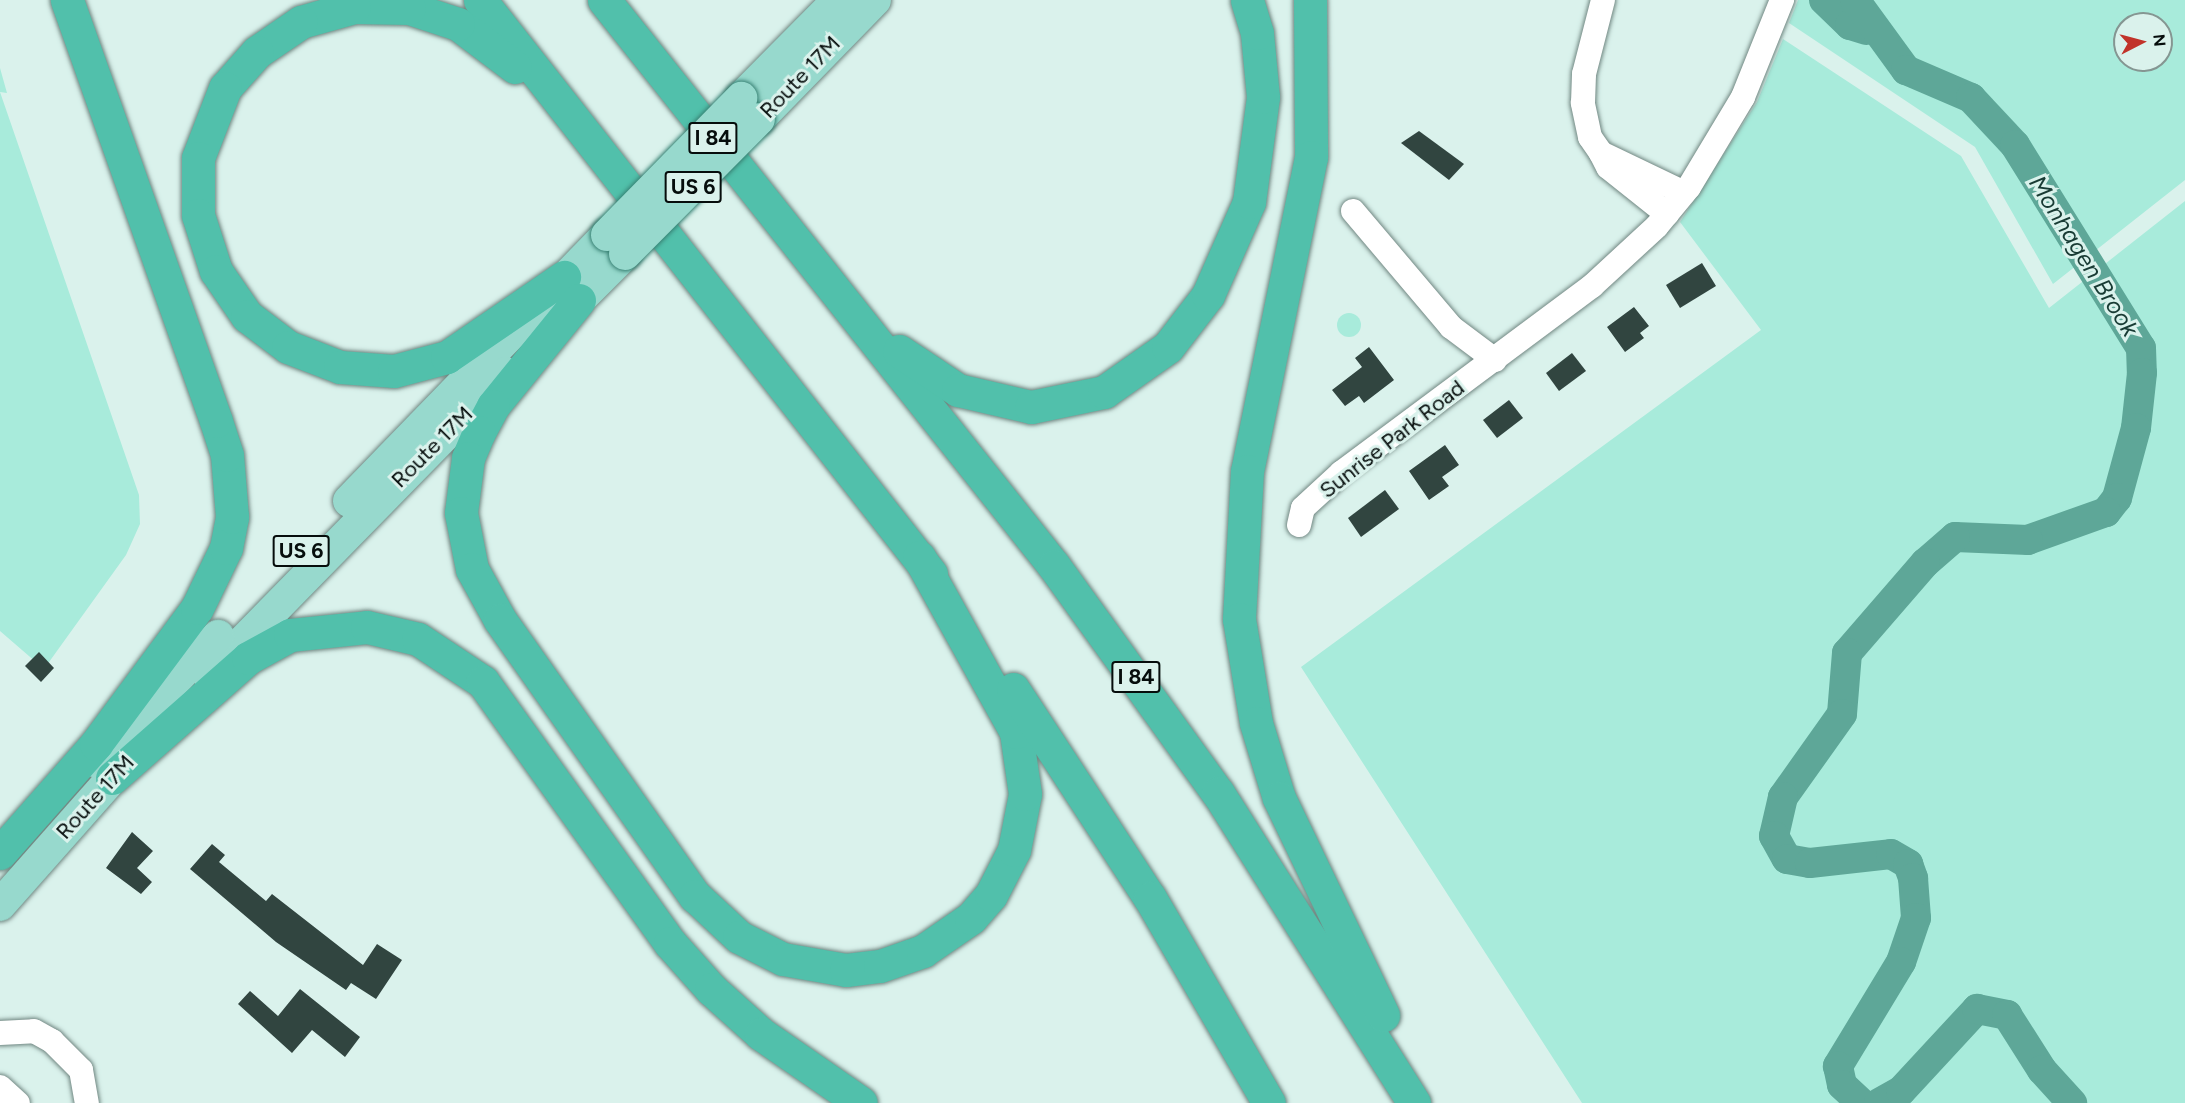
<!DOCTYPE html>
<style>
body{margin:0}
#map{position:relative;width:2185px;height:1103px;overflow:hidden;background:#daf2ec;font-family:Figtree,sans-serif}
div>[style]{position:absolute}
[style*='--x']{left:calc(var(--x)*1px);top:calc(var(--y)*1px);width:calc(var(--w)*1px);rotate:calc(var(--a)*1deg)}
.green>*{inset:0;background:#a8ebdb}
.round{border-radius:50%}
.river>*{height:30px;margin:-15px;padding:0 15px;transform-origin:15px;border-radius:15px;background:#5ea798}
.building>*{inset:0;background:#314540}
.roads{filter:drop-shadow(0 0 2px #718782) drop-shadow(0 0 2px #718782)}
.minor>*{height:24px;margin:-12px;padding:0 12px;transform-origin:12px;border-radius:12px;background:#fff}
.major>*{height:32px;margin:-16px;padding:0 16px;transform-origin:16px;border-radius:16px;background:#97d9cd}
.highway>*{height:33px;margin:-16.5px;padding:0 16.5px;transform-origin:16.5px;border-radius:16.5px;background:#51c0ab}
.bridges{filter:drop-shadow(0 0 2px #378173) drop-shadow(0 0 2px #378173)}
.major-bridge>*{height:32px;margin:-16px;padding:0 16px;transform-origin:16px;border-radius:16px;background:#97d9cd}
span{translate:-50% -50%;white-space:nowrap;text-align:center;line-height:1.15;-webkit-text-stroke:6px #daf2ec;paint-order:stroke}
.shield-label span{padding:2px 4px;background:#daf2ec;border:2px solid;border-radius:4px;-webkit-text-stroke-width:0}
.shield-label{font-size:21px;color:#060d0c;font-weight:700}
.street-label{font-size:22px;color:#060d0c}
.water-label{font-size:24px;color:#183b34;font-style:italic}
.north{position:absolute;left:2113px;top:12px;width:60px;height:60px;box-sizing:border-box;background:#daf2ec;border:2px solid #859692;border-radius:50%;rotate:84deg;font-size:16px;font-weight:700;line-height:24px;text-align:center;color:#060d0c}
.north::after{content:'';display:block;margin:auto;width:21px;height:27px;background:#c1332a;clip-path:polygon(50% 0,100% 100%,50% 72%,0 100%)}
</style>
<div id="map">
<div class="green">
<div style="clip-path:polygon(evenodd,1798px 0,2185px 0,2185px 180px,2053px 284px,1975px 147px,1789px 23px,1798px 0,2125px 24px,2161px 24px,2161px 60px,2125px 60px,2125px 24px)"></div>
<div style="clip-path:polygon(1783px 39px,1961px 156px,2049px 308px,2185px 201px,2185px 1103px,1582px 1103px,1301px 667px,1761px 330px,1680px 222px,1757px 102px)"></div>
<div style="clip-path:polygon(0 68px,7px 93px,0 92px,139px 495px,140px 524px,126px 555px,44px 669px,0 631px)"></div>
<div class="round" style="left:1337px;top:313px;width:24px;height:24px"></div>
</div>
<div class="river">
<div style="--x:1824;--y:0;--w:36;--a:44"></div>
<div style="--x:1850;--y:25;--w:17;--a:17"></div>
<div style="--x:1855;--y:0;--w:87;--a:53.9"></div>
<div style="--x:1906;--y:70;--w:71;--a:23.3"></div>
<div style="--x:1971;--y:98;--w:64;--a:46.9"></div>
<div style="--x:2015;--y:145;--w:239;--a:58.2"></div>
<div style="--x:2141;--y:348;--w:25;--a:88"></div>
<div style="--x:2142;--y:373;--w:55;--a:96.2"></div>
<div style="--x:2136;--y:428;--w:73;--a:105.2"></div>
<div style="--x:2117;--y:498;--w:18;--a:128"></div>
<div style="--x:2106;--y:512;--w:83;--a:160.3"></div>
<div style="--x:2028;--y:540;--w:73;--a:-177.6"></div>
<div style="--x:1955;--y:537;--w:40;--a:139"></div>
<div style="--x:1925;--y:563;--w:119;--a:130.9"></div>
<div style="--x:1847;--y:653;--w:61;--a:94.7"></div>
<div style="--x:1842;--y:714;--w:102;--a:125.4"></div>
<div style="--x:1783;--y:797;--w:40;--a:103"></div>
<div style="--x:1774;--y:836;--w:26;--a:61"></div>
<div style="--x:1787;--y:859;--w:23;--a:10"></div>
<div style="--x:1810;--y:863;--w:81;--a:-6.3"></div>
<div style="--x:1891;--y:854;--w:20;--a:30"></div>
<div style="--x:1908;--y:864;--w:15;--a:70"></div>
<div style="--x:1913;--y:878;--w:40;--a:85.7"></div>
<div style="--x:1916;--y:918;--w:46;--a:108.8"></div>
<div style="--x:1901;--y:962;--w:122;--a:121.2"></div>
<div style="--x:1838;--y:1066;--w:19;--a:78"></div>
<div style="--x:1842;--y:1085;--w:26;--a:43"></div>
<div style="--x:1879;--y:1103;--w:25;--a:-29"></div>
<div style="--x:1901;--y:1091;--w:112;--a:-47.2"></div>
<div style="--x:1977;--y:1009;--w:31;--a:11"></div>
<div style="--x:2007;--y:1015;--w:65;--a:57.5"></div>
<div style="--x:2042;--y:1070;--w:45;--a:47.7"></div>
</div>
<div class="building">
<div style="clip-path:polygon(1419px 131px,1464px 164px,1449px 180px,1401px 143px)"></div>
<div style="clip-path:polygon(1702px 263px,1716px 286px,1680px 308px,1666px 285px)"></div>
<div style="clip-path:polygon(1634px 307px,1649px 326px,1640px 333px,1644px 338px,1625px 352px,1607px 327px)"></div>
<div style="clip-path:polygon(1369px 347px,1394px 380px,1364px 403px,1359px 396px,1345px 406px,1332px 390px,1362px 367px,1355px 358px)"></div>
<div style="clip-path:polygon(1572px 353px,1586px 371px,1559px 391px,1546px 373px)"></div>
<div style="clip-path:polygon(1509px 400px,1523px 418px,1497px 438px,1483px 420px)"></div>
<div style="clip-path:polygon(1445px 445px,1459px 465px,1442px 477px,1449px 486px,1429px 500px,1409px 471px)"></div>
<div style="clip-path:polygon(1385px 490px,1399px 509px,1361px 537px,1348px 518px)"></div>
<div style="clip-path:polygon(39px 652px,54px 668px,41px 682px,25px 666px)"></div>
<div style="clip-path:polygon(132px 832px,153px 851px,137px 868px,152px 882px,141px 894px,106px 868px)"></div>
<div style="clip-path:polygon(212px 844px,225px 855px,219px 862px,266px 901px,272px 894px,363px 965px,377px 944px,402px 960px,376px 999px,351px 983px,346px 990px,276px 942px,190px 869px)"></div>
<div style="clip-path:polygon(300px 989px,360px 1037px,345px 1057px,312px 1030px,292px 1053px,238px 1004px,250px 991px,278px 1016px)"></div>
</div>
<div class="roads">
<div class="minor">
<div style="--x:1601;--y:153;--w:19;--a:-125"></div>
<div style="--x:1590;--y:137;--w:35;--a:-102"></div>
<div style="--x:1583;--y:103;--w:29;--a:-88"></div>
<div style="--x:1584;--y:74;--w:76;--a:-75.6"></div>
<div style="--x:1353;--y:211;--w:152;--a:49.8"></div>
<div style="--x:1451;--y:327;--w:55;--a:36.9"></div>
<div style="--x:1667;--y:214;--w:75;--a:-141.5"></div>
<div style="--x:1608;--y:167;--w:16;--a:-117"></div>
<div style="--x:1601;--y:153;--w:92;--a:25.7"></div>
<div style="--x:1299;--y:525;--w:17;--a:-77"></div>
<div style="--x:1303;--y:508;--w:52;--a:-42.6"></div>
<div style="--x:1341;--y:473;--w:313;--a:-36.7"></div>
<div style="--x:1592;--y:286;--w:88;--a:-42.7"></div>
<div style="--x:1657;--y:226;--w:50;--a:-50.6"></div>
<div style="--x:1689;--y:187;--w:105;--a:-59"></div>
<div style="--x:1743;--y:97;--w:105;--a:-68.1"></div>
<div style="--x:0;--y:1033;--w:34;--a:-3"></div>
<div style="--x:34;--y:1031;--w:21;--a:29"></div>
<div style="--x:52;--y:1041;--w:41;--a:45"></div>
<div style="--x:81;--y:1070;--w:34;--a:80"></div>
<div style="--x:0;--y:1087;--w:24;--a:42"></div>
</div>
<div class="major">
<div style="--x:741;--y:98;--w:138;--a:-45.3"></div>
<div style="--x:759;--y:119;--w:166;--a:-45.7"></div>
<div style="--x:560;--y:319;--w:92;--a:-45"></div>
<div style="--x:349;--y:501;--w:371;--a:-45.9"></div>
<div style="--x:209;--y:676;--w:424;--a:-45.6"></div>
<div style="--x:97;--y:762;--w:175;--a:-46.2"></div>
<div style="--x:0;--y:905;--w:198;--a:-48.5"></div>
</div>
<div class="highway">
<div style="--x:480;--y:0;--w:730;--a:51.84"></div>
<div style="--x:604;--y:0;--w:723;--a:51.51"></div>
<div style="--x:1054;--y:566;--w:280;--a:54.2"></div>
<div style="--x:1218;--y:793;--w:367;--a:57.7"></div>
<div style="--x:1310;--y:0;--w:157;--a:89.6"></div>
<div style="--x:1311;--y:157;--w:320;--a:101.5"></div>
<div style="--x:1247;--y:471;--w:148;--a:93.1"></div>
<div style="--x:1239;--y:619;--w:105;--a:80.7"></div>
<div style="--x:1256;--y:723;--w:78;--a:73"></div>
<div style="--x:1279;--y:798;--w:241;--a:64.4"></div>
<div style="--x:515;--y:67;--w:71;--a:-143"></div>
<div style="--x:458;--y:24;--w:52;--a:-161.9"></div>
<div style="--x:409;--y:8;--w:55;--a:-179"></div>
<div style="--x:354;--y:7;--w:55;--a:164.2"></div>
<div style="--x:301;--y:22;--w:53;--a:145.7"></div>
<div style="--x:257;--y:52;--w:48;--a:131.6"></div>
<div style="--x:225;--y:88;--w:75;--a:111.1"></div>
<div style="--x:198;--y:158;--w:57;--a:90"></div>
<div style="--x:198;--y:215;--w:59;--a:72.2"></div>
<div style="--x:216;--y:271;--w:55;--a:55.4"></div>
<div style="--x:247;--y:316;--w:51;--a:37.1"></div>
<div style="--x:288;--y:347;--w:56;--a:21"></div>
<div style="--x:340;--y:367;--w:54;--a:4.2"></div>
<div style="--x:394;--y:371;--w:55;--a:-14.8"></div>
<div style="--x:447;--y:357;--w:142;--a:-34.4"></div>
<div style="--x:579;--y:300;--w:136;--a:129.1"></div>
<div style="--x:493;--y:406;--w:30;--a:118"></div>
<div style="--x:479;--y:432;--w:28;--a:113"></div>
<div style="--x:468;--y:458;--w:55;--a:97.3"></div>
<div style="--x:461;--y:513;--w:57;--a:78.9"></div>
<div style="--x:472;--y:569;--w:58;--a:61.2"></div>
<div style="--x:500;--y:620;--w:338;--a:54.8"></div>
<div style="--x:695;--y:896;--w:60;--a:43"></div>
<div style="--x:739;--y:937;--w:49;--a:26.6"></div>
<div style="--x:783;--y:959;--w:64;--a:9.9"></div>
<div style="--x:846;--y:970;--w:34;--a:-7"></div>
<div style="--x:880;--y:966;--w:46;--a:-19.2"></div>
<div style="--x:923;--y:951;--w:58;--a:-34.5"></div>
<div style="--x:971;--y:918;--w:30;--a:-49"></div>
<div style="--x:991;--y:895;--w:51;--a:-62.9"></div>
<div style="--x:1014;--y:850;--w:57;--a:-78.9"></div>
<div style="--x:1025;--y:794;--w:63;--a:-98.3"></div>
<div style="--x:1016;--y:732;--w:200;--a:-119"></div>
<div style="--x:899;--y:351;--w:71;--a:33.5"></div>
<div style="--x:958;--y:390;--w:75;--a:13.1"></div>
<div style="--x:1031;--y:407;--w:75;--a:-11.6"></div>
<div style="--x:1104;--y:392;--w:78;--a:-35.1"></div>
<div style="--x:1168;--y:347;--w:66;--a:-52.4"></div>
<div style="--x:1208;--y:295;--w:102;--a:-66.2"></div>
<div style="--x:1249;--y:202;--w:106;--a:-82.4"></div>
<div style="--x:1263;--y:97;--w:64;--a:-95.4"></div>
<div style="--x:1257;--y:33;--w:34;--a:-107"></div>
<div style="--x:1013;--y:689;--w:250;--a:56.8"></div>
<div style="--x:1150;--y:898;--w:237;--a:59.9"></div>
<div style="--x:112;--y:778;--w:181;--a:-41.4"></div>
<div style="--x:248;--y:658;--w:48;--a:-28.7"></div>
<div style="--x:290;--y:635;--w:77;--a:-5.9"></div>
<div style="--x:367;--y:627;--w:52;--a:13.2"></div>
<div style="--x:418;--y:639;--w:78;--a:33.5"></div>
<div style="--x:483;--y:682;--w:321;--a:54.4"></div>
<div style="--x:670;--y:943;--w:62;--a:48.3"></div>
<div style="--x:711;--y:989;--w:67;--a:42"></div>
<div style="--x:761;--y:1034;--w:121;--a:34.6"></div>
<div style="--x:0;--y:853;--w:145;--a:-48.6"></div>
<div style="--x:96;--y:744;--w:169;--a:-53.4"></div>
<div style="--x:197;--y:608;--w:67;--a:-64.2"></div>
<div style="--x:226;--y:548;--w:32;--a:-79"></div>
<div style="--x:232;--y:517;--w:62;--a:-94.6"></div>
<div style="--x:227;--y:455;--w:36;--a:-108"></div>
<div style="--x:216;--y:421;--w:447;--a:-109.5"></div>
</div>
</div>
<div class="bridges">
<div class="major-bridge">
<div style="--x:607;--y:235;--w:192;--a:-45.6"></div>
<div style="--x:625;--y:254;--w:190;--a:-45.2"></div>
</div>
</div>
<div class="shield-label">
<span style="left:713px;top:138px">I 84</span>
<span style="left:693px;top:187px">US 6</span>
<span style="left:301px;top:551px">US 6</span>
<span style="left:1136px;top:677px">I 84</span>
</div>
<div class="street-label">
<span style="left:800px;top:77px;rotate:-46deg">Route 17M</span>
<span style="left:1392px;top:439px;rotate:-38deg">Sunrise Park Road</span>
<span style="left:432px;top:447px;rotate:-45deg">Route 17M</span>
<span style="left:95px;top:797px;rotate:-48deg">Route 17M</span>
</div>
<div class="water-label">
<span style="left:2084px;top:256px;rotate:58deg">Monhagen Brook</span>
</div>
<div class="north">N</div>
</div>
